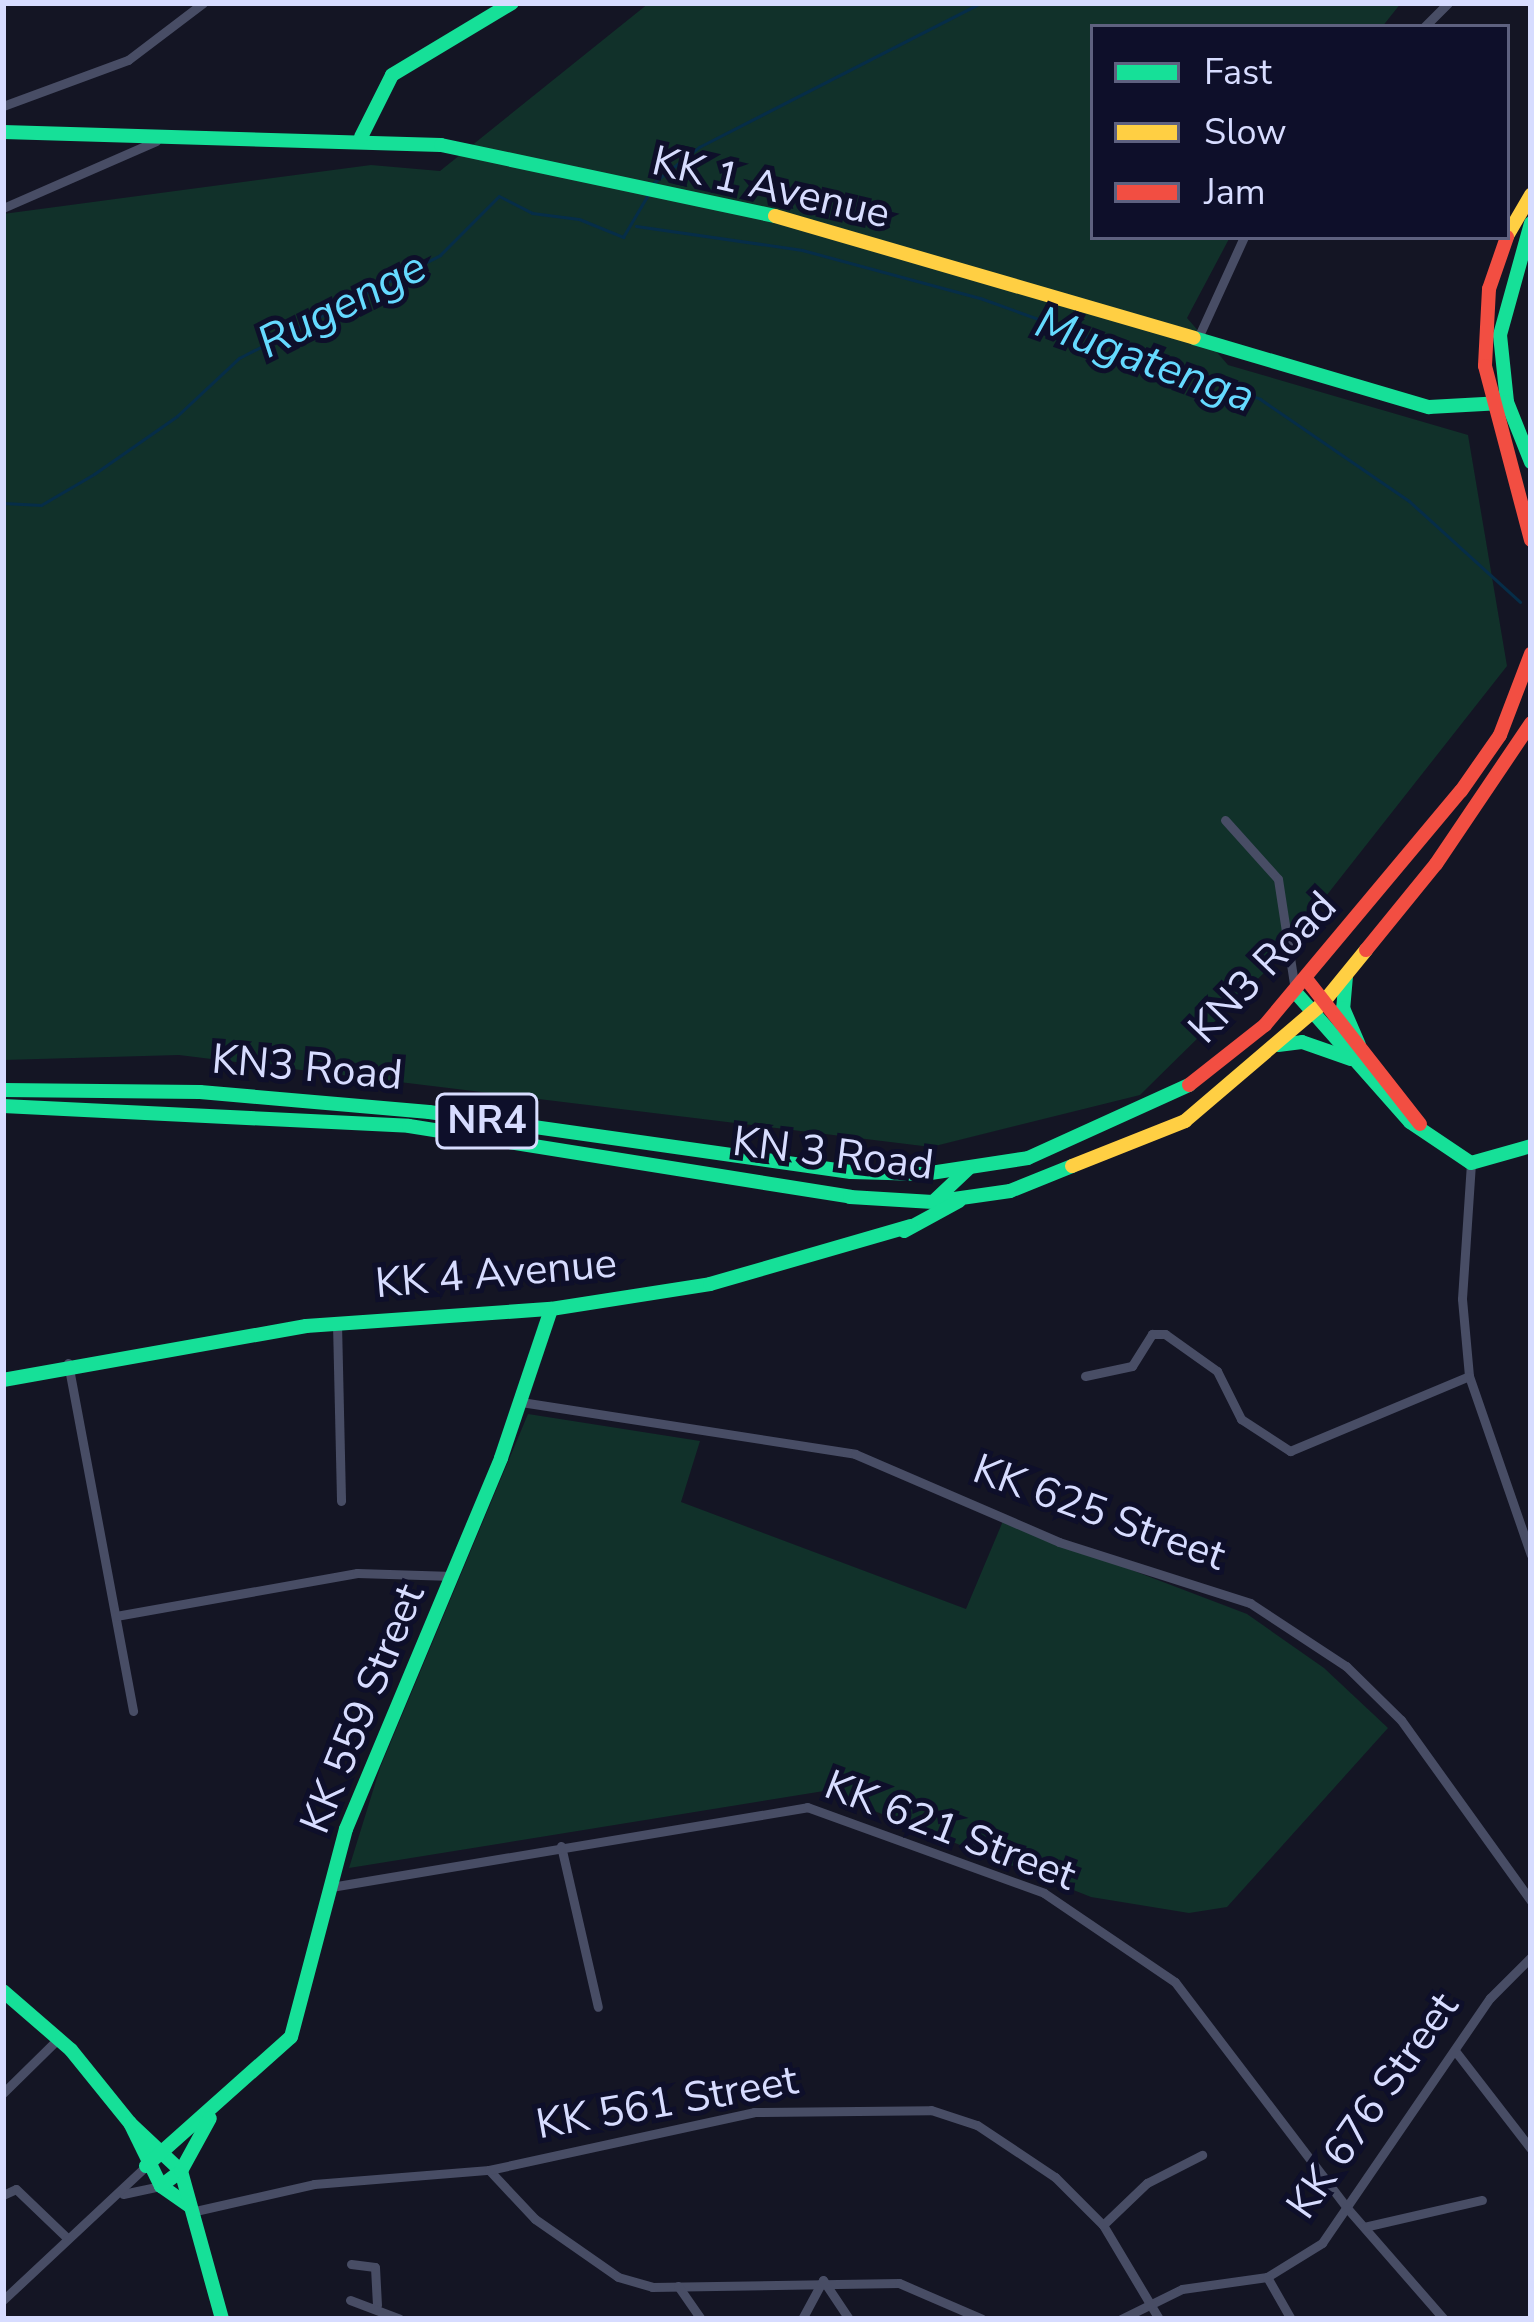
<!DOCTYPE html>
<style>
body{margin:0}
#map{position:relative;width:1534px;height:2322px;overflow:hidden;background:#141524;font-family:"Nunito Sans",sans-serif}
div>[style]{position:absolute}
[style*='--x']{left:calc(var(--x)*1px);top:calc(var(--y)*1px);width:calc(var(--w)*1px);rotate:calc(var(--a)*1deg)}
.green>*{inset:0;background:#11312a}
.stream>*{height:3px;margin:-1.5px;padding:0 1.5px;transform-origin:1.5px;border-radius:1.5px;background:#062d48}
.street>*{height:9px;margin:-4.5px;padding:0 4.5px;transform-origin:4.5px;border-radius:4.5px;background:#484d65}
.fast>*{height:14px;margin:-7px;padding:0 7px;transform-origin:7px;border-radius:7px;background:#16e098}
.slow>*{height:14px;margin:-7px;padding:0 7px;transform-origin:7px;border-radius:7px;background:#ffcf43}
.jam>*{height:14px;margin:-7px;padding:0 7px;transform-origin:7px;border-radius:7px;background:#f24e42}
span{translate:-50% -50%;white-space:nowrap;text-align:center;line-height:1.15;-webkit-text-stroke:10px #0e0f2a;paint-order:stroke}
.shield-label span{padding:3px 9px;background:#0e0f2a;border:3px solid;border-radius:9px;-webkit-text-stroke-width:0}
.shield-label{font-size:39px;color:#d7dcff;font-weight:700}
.street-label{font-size:42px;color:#d7dcff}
.water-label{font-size:45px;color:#65daff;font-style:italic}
.frame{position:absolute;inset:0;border:6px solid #d7dcff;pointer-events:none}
.legend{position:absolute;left:1090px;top:24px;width:420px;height:216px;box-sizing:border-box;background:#0e0f2a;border:3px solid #5e617f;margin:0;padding:15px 21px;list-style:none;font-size:36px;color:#d7dcff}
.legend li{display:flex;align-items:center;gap:24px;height:60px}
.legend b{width:60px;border:3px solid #5e617f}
</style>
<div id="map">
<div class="green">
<div style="clip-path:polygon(649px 3px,1401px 3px,1382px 27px,1093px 27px,1093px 237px,1230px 237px,1187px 318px,1228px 365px,1468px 435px,1507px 666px,1271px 966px,1140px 1095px,931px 1147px,179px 1055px,3px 1060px,3px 214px,371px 165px,440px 171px)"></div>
<div style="clip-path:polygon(528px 1414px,700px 1441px,681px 1502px,966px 1609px,1003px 1521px,1247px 1614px,1324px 1668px,1388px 1728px,1227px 1907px,1189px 1913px,1091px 1897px,824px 1791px,349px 1868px,380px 1768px)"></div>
</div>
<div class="stream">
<div style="--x:652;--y:184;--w:60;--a:-38.2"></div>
<div style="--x:699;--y:147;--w:316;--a:-27.1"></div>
<div style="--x:636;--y:226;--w:168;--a:8.2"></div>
<div style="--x:802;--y:250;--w:184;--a:15.1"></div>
<div style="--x:980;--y:298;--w:298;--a:19.8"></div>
<div style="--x:1260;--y:399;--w:181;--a:34.4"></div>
<div style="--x:1409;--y:501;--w:150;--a:42.3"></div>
<div style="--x:3;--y:503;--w:38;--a:3"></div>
<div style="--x:41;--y:505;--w:61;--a:-30.3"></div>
<div style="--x:94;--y:474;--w:101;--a:-34.9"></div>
<div style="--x:177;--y:416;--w:85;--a:-43.1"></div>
<div style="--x:239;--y:358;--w:226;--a:-27.1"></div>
<div style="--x:440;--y:255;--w:83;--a:-45"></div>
<div style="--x:499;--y:196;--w:37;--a:27"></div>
<div style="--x:532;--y:213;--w:47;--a:7.3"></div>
<div style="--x:579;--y:219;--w:48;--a:22.2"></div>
<div style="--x:623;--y:237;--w:51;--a:-59.4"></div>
</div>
<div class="street">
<div style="--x:1424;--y:27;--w:34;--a:-45"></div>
<div style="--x:3;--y:106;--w:133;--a:-20.2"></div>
<div style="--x:128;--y:60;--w:94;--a:-37.2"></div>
<div style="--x:3;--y:208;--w:167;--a:-23.6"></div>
<div style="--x:1197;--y:340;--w:113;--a:-65.5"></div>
<div style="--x:1225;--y:820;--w:79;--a:48.1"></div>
<div style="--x:1278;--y:879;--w:112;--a:81.3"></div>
<div style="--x:1471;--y:1163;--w:136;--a:93.8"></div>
<div style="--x:1462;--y:1299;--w:77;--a:84.8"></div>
<div style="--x:1469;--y:1376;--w:189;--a:70.9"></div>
<div style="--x:337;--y:1323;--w:178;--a:88.7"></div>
<div style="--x:68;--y:1363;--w:354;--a:79.4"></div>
<div style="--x:1085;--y:1376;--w:48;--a:-12"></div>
<div style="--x:1132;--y:1366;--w:38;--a:-58"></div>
<div style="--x:1152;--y:1334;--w:13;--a:0"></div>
<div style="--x:1165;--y:1334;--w:64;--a:35.4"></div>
<div style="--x:1217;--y:1371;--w:54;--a:63.4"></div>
<div style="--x:1241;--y:1419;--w:59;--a:33.1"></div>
<div style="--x:1290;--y:1451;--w:194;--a:-22.7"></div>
<div style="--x:521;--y:1402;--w:338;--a:8.8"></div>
<div style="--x:855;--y:1454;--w:222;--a:23.3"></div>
<div style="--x:1059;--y:1542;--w:201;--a:17.7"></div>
<div style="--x:1250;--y:1603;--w:115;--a:33.3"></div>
<div style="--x:1346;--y:1666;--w:77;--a:44.5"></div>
<div style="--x:1401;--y:1720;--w:223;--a:54.3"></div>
<div style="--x:116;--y:1616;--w:245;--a:-10.1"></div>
<div style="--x:357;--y:1573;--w:96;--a:1.8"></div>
<div style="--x:561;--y:1846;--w:165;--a:77.1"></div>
<div style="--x:331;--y:1887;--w:483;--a:-9.5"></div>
<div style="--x:807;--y:1807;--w:252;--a:19.9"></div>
<div style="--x:1044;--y:1893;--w:158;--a:34.2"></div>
<div style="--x:1175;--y:1982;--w:284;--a:52.7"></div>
<div style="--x:1347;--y:2208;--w:147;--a:48.9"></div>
<div style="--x:1456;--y:2052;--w:123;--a:52.3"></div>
<div style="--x:3;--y:2093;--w:78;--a:-44.5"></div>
<div style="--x:489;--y:2170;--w:67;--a:46.8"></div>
<div style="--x:535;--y:2219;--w:101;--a:34.9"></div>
<div style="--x:618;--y:2277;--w:35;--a:16"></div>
<div style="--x:652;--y:2287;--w:247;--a:-0.9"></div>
<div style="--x:899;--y:2283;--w:90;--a:23.4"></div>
<div style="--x:123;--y:2194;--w:39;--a:-12"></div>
<div style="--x:3;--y:2195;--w:14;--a:-25"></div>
<div style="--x:16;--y:2189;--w:69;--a:43.8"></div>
<div style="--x:191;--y:2212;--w:126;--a:-12.8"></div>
<div style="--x:314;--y:2184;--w:176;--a:-4.6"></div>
<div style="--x:489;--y:2170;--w:271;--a:-12.3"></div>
<div style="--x:754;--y:2112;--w:177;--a:-0.6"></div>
<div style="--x:931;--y:2110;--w:48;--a:18.1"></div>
<div style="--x:977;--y:2125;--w:94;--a:33.7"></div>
<div style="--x:1055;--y:2177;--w:68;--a:45"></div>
<div style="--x:1103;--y:2225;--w:109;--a:59.2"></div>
<div style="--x:1103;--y:2225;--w:61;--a:-43.7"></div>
<div style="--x:1147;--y:2183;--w:62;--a:-27"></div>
<div style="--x:1364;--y:2227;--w:121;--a:-12.9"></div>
<div style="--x:351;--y:2264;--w:24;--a:7"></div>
<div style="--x:375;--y:2267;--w:38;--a:87"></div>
<div style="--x:1267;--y:2277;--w:48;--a:60.3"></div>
<div style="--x:678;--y:2286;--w:40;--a:55.1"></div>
<div style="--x:3;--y:2300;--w:196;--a:-43.1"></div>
<div style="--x:350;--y:2300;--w:53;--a:20.8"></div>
<div style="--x:802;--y:2319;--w:44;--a:-61.7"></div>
<div style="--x:823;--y:2280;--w:47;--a:56.3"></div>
<div style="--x:1121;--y:2319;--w:68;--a:-26.2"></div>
<div style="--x:1182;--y:2289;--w:86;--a:-8"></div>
<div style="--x:1267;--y:2277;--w:65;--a:-31.7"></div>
<div style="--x:1322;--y:2243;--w:297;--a:-55.6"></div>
<div style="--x:1490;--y:1998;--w:58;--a:-45"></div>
</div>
<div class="fast">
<div style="--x:3;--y:132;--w:438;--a:1.7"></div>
<div style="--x:441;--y:145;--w:341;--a:12"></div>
<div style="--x:361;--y:137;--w:69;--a:-63.4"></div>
<div style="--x:392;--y:75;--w:140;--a:-31"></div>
<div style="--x:1531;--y:223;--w:116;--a:105.5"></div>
<div style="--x:1500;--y:335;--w:67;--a:84"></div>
<div style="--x:1507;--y:402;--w:65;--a:68.2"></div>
<div style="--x:1194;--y:338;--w:245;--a:16.4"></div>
<div style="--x:1429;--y:407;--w:73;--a:-3.1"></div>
<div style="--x:1346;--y:976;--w:32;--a:95"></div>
<div style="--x:1343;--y:1008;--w:40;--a:66.6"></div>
<div style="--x:1296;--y:993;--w:172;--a:48.5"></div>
<div style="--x:1410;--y:1122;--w:73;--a:33.9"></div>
<div style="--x:1471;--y:1163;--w:62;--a:-15.8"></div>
<div style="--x:1278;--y:1045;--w:24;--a:-7"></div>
<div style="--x:1302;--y:1042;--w:52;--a:19.1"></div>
<div style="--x:3;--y:1090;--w:197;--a:0.6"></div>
<div style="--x:200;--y:1092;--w:230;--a:5"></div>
<div style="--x:429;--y:1112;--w:426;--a:8.1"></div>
<div style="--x:851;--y:1172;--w:73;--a:1.6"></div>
<div style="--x:924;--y:1174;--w:105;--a:-8.7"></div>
<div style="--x:1028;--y:1158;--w:177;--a:-24.4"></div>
<div style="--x:3;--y:1106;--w:406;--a:2.8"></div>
<div style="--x:409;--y:1126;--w:447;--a:9.1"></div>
<div style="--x:850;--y:1197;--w:83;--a:3.4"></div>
<div style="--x:933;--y:1202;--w:78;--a:-8.1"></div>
<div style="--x:1010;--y:1191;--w:67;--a:-22"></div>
<div style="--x:934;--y:1201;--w:47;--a:-43.3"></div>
<div style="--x:904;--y:1231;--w:63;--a:-28.6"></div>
<div style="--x:3;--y:1380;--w:308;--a:-10.1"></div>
<div style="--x:306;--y:1326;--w:246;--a:-4"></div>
<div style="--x:551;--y:1309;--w:161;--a:-8.9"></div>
<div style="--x:710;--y:1284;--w:209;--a:-16.1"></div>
<div style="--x:3;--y:1991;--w:90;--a:40.9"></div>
<div style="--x:71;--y:2050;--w:94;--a:51.1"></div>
<div style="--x:130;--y:2123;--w:70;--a:63.8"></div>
<div style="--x:161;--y:2186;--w:35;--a:35"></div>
<div style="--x:131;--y:2124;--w:69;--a:43.2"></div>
<div style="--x:181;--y:2171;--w:154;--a:74.5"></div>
<div style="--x:146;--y:2166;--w:194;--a:-41.7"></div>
<div style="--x:291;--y:2037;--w:215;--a:-75.2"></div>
<div style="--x:346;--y:1829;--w:402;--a:-67.3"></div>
<div style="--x:501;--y:1458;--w:157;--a:-71.4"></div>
<div style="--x:161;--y:2186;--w:25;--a:-37"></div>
<div style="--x:181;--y:2171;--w:60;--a:-61.3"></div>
</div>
<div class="slow">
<div style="--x:775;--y:216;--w:436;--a:16.2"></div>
<div style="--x:1507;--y:236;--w:48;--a:-59.7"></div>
<div style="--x:1072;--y:1166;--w:122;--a:-21.7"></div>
<div style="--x:1185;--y:1121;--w:180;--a:-40.5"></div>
<div style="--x:1322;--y:1004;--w:70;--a:-50.8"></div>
</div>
<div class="jam">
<div style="--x:1507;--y:237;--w:55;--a:109.1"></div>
<div style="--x:1489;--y:289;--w:77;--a:93"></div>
<div style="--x:1485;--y:366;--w:180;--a:75.2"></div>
<div style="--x:1366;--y:950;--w:111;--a:-50.9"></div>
<div style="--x:1436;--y:864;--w:170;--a:-56"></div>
<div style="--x:1307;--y:980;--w:183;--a:51.9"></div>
<div style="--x:1189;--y:1085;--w:97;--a:-38.3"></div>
<div style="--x:1265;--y:1025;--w:305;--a:-50.1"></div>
<div style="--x:1461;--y:791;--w:68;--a:-55.1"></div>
<div style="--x:1500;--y:735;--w:87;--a:-69.1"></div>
</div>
<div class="shield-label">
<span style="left:487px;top:1121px">NR4</span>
</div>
<div class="street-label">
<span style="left:771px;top:188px;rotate:13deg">KK 1 Avenue</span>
<span style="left:1263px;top:968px;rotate:-46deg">KN3 Road</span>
<span style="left:307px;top:1068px;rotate:5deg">KN3 Road</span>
<span style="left:833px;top:1154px;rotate:7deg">KN 3 Road</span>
<span style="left:496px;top:1274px;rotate:-5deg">KK 4 Avenue</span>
<span style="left:1099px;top:1513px;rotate:20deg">KK 625 Street</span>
<span style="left:363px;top:1709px;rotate:-68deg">KK 559 Street</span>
<span style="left:950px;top:1831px;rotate:21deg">KK 621 Street</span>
<span style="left:667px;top:2103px;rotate:-10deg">KK 561 Street</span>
<span style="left:1373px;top:2106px;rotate:-55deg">KK 676 Street</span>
</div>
<div class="water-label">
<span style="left:342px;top:305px;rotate:-27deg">Rugenge</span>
<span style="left:1145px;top:360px;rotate:20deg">Mugatenga</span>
</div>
<div class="frame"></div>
<ul class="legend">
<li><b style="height:15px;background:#16e098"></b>Fast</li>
<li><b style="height:15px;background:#ffcf43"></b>Slow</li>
<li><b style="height:15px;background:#f24e42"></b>Jam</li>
</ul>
</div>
